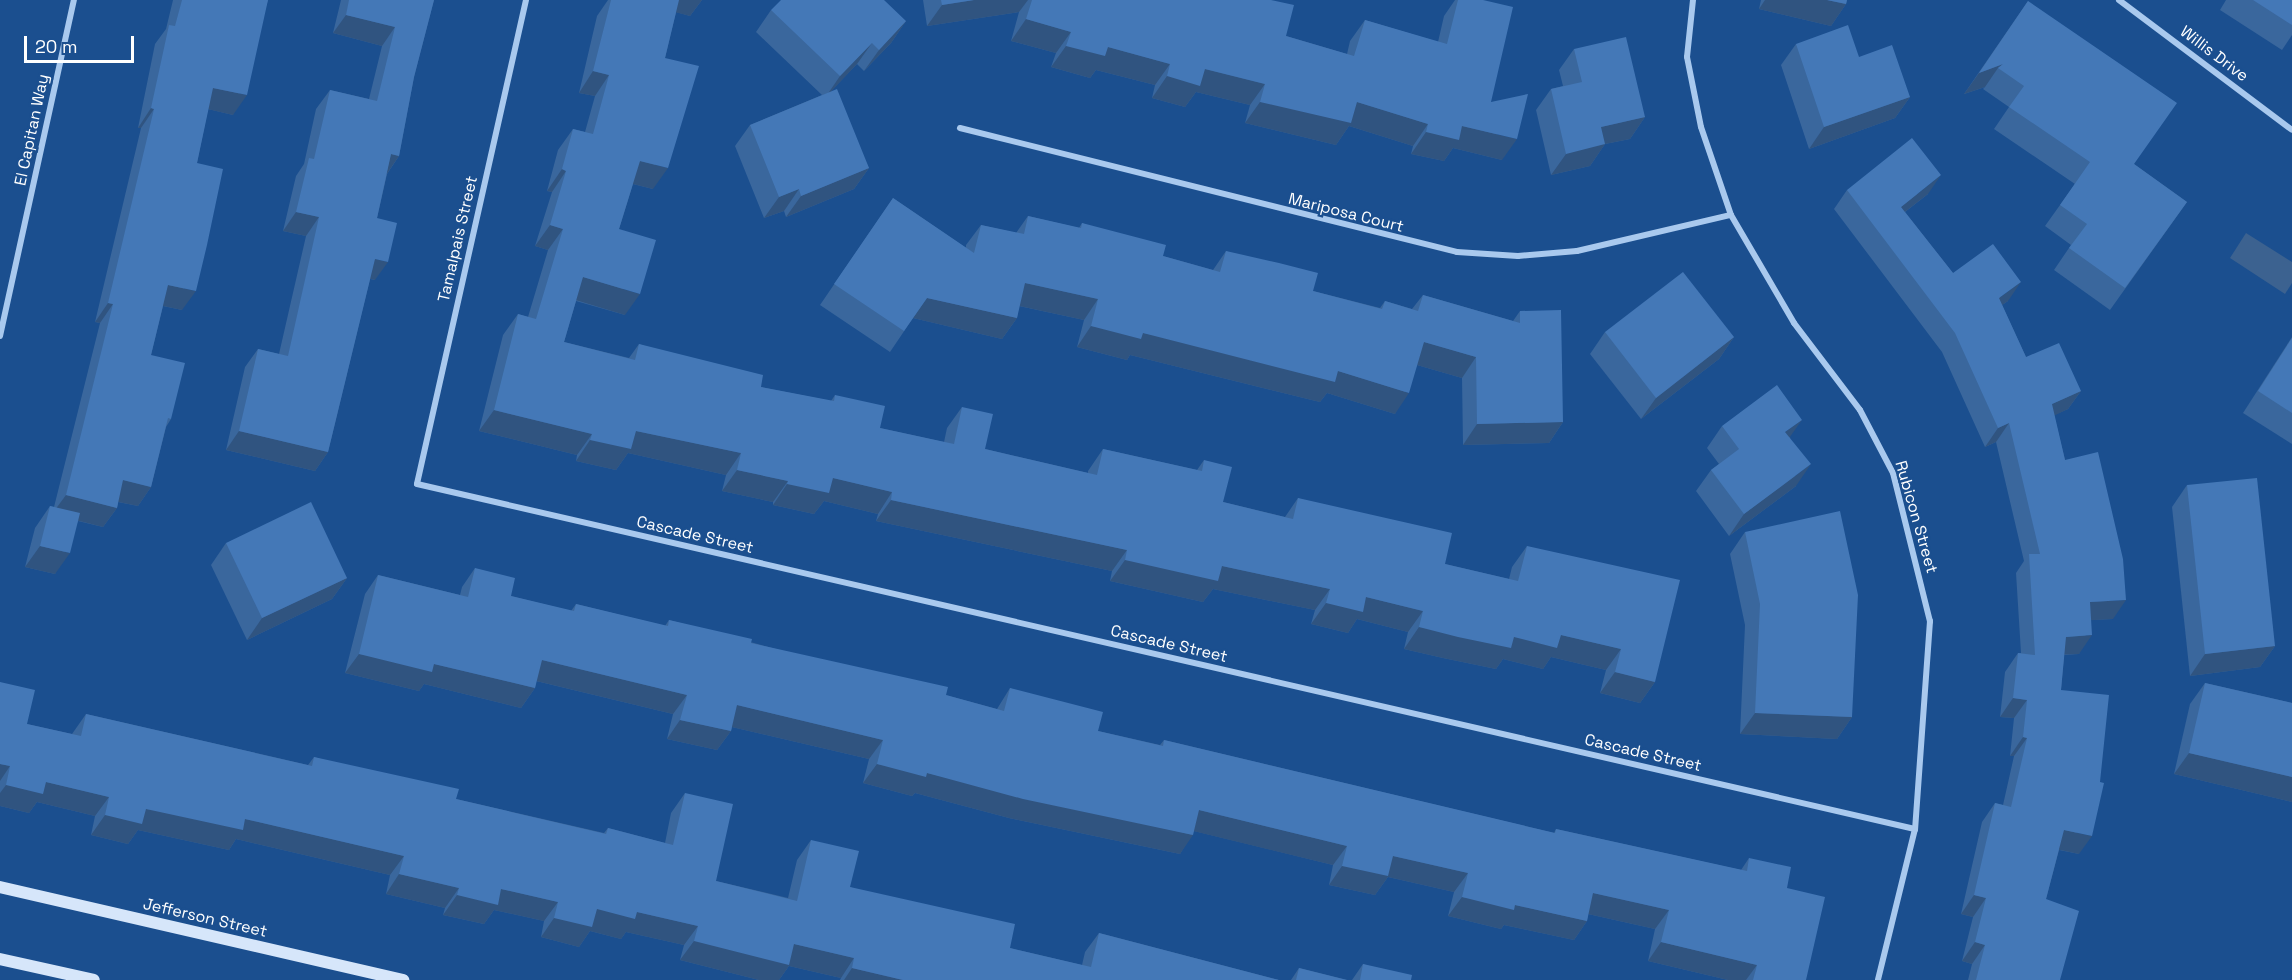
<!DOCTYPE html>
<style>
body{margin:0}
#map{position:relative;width:2292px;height:980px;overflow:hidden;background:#1b4f8f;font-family:"Space Grotesk",sans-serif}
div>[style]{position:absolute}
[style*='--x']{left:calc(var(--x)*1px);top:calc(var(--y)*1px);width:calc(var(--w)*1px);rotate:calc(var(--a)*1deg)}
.water>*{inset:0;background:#3c6290}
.minor>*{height:6px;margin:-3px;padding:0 3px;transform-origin:3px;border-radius:3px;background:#a9c9ee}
.secondary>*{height:12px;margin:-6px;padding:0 6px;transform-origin:6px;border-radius:6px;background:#d6e6fa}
.wall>*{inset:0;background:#3a679d}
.shaded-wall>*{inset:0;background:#305480}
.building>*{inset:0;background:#4478b7}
span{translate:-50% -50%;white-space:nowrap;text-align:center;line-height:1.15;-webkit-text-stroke:4.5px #1b4f8f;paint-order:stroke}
.street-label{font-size:16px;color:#fff}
.scale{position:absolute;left:24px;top:36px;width:110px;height:27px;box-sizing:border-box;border:3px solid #fff;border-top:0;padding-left:8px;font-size:18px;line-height:21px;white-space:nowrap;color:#fff;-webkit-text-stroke:4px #1b4f8f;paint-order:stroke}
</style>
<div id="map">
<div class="water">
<div style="clip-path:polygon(2246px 233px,2292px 262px,2292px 283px,2285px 294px,2230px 258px)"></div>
</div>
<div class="minor">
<div style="--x:526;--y:0;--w:496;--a:102.7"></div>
<div style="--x:417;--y:484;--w:1537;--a:12.97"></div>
<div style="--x:1693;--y:0;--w:57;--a:96"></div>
<div style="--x:1687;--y:57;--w:71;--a:78.7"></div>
<div style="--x:1701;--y:127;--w:93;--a:71.2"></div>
<div style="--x:1731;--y:215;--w:125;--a:59.7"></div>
<div style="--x:1794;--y:323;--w:109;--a:52.8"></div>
<div style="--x:1860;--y:410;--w:71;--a:62.4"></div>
<div style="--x:1893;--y:473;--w:153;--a:76"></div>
<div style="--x:1930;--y:621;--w:209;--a:94.1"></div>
<div style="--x:1915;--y:829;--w:155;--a:103.8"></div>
<div style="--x:2119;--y:0;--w:216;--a:36.9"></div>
<div style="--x:960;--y:128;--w:512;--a:14.01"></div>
<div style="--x:1457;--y:252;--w:61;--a:3.8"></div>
<div style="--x:1518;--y:256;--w:59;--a:-4.8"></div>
<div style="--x:1577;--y:251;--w:158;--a:-13.2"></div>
<div style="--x:0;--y:336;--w:344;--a:-77.6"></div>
</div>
<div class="secondary">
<div style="--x:0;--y:887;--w:414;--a:13"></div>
<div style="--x:0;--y:959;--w:96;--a:12.6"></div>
</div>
<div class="wall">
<div style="clip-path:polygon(173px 0,268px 0,233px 115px,208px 109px,197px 163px,182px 310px,163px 306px,151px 355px,171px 419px,166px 427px,151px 487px,138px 506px,118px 502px,117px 508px,103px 527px,78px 521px,55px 574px,25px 567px,35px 528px,50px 506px,54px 507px,100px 323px,95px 322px,141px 128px,138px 128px,155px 44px,166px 29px)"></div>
<div style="clip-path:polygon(341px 0,434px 0,414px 77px,399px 156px,387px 174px,377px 218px,375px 280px,370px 279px,328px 452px,315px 471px,226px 450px,245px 367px,258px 349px,279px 354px,306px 236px,283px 231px,296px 176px,304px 164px,316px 109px,330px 90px,369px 99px,382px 46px,333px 33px)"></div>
<div style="clip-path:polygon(608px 0,702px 0,690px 16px,676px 12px,665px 58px,653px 189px,633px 184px,619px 229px,625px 315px,576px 301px,564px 342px,629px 358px,639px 344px,761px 387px,831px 401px,835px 395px,880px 428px,944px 442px,947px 428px,962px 407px,985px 449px,1088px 473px,1088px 471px,1103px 449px,1197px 470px,1204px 460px,1223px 502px,1285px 517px,1298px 498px,1445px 564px,1509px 579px,1512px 567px,1527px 546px,1655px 682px,1640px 703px,1600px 693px,1606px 670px,1551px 657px,1543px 669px,1503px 659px,1496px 669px,1443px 658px,1404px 649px,1408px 632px,1357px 619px,1348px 633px,1311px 624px,1315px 610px,1213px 589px,1203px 602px,1110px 581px,1112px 571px,876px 521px,878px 514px,824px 501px,814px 514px,773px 505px,773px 502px,722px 491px,726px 475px,628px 453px,616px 470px,576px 461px,577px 455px,479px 431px,503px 335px,518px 314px,528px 317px,548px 250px,535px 246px,552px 192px,547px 191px,558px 150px,573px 129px,585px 132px,595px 96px,579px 93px,597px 16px)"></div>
<div style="clip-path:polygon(923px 0,1271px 0,1286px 36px,1347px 54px,1350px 41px,1365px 20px,1438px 42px,1444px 16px,1455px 0,1483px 0,1491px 102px,1502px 160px,1453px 148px,1444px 161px,1411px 154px,1413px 146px,1349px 126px,1336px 145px,1245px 123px,1250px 105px,1196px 92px,1185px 107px,1152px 98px,1155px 85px,1096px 70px,1090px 78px,1051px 67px,1056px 53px,1011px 41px,1019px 12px,927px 26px)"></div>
<div style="clip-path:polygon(1761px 0,1847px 0,1846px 4px,1831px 26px,1759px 9px)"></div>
<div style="clip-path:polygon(2226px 0,2292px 0,2292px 35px,2282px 50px,2220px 10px)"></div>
<div style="clip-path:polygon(2028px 1px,2134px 164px,2187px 202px,2110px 310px,2054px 270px,2071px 245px,2045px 226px,2075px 184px,1994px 129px,2009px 107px,1983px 89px,1985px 87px,1964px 94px)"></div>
<div style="clip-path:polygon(771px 10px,906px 21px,891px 43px,864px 71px,857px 64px,830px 92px,869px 168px,854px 189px,786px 217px,784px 211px,764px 218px,735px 146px,750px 125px,822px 95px,756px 32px)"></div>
<div style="clip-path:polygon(1796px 44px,1859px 57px,1910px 97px,1895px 118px,1809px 149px,1781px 65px)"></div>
<div style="clip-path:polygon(1574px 49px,1645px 117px,1630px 139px,1605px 144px,1590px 166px,1551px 175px,1536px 110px,1551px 89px,1563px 86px,1559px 70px)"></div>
<div style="clip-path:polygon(1847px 190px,1928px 194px,1905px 212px,1953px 273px,2008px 301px,2002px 305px,2026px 357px,2081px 391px,2068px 409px,2054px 415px,2065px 460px,2113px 619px,2091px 620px,2079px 654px,2064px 655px,2061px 690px,2079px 854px,2059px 850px,2046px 899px,2060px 980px,1968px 980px,1972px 964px,1962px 961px,1973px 917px,1961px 914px,1982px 822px,1995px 803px,2003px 805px,2014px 756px,2010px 756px,2014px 718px,2000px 717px,2005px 672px,2018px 653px,2021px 653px,2016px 573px,2024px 561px,1996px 442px,1985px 447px,1942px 352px,1834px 209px)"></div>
<div style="clip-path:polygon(893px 198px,966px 248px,966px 245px,981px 225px,1016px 233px,1028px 216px,1079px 228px,1082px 223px,1163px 256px,1213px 270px,1226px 251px,1313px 291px,1380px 308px,1385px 301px,1412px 309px,1423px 295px,1513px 321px,1520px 311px,1563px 422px,1549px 443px,1463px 445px,1462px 378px,1417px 365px,1395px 414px,1327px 393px,1320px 402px,1130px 355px,1127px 360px,1077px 347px,1084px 320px,1019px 306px,1017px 318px,1002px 339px,913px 318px,890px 352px,820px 305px)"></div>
<div style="clip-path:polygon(1605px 332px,1734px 337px,1719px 359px,1641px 419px,1590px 354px)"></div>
<div style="clip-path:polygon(2292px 337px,2292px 444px,2243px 413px)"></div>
<div style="clip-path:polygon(1722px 426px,1790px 437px,1796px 486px,1729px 536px,1696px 491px,1711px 470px,1719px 464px,1707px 448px)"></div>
<div style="clip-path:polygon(2187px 485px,2275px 646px,2260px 667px,2190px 676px,2172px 507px)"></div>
<div style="clip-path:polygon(1745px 532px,1852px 717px,1837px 739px,1740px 734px,1745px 625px,1730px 554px)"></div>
<div style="clip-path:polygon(226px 543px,347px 578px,332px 599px,247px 640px,211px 565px)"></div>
<div style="clip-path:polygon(475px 568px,511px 596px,571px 611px,576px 604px,665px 626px,669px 620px,997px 709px,1010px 688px,1098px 731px,1160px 745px,1164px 740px,1554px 833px,1556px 829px,1741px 870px,1749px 858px,1787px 888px,1806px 980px,1728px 980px,1648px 961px,1655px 929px,1588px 914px,1587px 921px,1574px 940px,1504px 925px,1501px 929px,1448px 916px,1454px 892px,1388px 877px,1375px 895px,1329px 885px,1333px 865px,1194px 831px,1180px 854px,1009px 818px,915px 793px,912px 796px,863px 783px,869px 759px,732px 727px,731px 731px,717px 750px,667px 739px,673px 714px,536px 681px,535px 688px,521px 708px,424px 684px,419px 691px,345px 673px,365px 594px,378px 575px,460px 595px,462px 587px)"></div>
<div style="clip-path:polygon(0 682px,27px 724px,72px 734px,86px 714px,308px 765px,314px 757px,456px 799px,604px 833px,608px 828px,665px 843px,671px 813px,685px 793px,716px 881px,788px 898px,797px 860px,811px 840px,850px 887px,1010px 948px,1082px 965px,1085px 952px,1099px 933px,1279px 980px,840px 980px,841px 978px,789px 966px,779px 980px,759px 980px,680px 960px,684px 945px,626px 932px,621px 939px,590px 931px,579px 947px,541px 937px,544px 921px,494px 910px,484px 924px,443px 915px,445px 908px,386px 894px,390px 875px,236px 839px,229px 850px,138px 830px,128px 844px,91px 835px,95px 816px,37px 802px,29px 813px,0 806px)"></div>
<div style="clip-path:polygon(2205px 683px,2292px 703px,2292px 802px,2174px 774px,2190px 704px)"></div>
<div style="clip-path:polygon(1363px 964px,1411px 980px,1352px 980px)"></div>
<div style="clip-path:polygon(1299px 968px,1347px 980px,1291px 980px)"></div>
</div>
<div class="shaded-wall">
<div style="clip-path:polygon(674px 0,702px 0,690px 16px,667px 10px)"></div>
<div style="clip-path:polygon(974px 0,1028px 0,1019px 12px,927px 26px,942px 5px)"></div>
<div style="clip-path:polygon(1765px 0,1827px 0,1846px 4px,1831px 26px,1759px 9px)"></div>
<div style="clip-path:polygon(346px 15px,395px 27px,382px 46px,333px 33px)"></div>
<div style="clip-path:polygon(1026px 19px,1071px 32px,1056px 53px,1011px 41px)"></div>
<div style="clip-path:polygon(906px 21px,891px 43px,864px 71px,879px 50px)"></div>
<div style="clip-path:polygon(872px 43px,857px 64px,825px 98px,840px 76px)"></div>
<div style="clip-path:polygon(1066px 46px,1108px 47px,1170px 64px,1155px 85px,1096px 70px,1090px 78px,1051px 67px)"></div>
<div style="clip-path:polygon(2003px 64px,1998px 68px,1985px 87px,1964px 94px,1979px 73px)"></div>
<div style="clip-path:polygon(1205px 69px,1265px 84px,1250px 105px,1196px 92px,1185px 107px,1152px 98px,1167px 76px)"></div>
<div style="clip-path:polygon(593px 71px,609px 75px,595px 96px,579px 93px)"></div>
<div style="clip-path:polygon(213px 88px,247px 95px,233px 115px,199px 107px)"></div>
<div style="clip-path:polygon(1910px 97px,1895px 118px,1809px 149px,1824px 127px)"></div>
<div style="clip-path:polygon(1260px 102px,1357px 102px,1428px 124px,1413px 146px,1349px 126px,1336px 145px,1245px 123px)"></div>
<div style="clip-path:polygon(151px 108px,154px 109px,141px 128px,138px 128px)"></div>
<div style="clip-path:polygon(1645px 117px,1630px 139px,1605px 144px,1590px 166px,1551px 175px,1566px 154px,1601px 127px)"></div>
<div style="clip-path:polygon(1462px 126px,1517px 139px,1502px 160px,1453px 148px,1444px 161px,1411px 154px,1426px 132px)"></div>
<div style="clip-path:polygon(391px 154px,399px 156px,386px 175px)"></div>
<div style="clip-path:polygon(640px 161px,668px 168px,653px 189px,625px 182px)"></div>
<div style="clip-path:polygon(869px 168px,854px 189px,786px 217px,801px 196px)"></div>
<div style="clip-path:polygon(562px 169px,566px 171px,552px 192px,547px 191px)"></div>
<div style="clip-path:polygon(1941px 175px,1928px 194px,1888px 225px,1901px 207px)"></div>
<div style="clip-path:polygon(799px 189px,784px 211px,764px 218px,779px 197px)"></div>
<div style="clip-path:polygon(296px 212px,319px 217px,306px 236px,283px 231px)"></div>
<div style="clip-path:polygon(550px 225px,563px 229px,548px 250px,535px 246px)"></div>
<div style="clip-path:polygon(375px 259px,388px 262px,375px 280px,362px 277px)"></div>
<div style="clip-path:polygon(583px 277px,640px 294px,625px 315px,569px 298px)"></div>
<div style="clip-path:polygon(2021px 282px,2008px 301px,1986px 316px,1999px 298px)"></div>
<div style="clip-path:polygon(1025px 283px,1098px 299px,1084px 320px,1010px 304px)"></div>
<div style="clip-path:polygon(168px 285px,196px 291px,182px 310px,154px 304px)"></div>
<div style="clip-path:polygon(927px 298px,1017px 318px,1002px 339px,913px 318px)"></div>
<div style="clip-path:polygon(108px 303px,113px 304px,100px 323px,95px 322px)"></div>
<div style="clip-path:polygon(1091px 326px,1143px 333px,1338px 371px,1409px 393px,1395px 414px,1327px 393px,1320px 402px,1130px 355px,1127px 360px,1077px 347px)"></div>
<div style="clip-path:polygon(1734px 337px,1719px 359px,1641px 419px,1656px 398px)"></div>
<div style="clip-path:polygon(1424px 342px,1476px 357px,1462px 378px,1410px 363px)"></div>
<div style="clip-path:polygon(2081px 391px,2068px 409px,2039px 423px,2052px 404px)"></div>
<div style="clip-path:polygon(494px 410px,592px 434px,577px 455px,479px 431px)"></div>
<div style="clip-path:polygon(1802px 420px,1787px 441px,1785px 432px)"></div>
<div style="clip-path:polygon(1563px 422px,1549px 443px,1463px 445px,1477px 424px)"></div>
<div style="clip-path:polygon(2009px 423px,1996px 442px,1985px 447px,1998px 428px)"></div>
<div style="clip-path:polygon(239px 431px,328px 452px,315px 471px,226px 450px)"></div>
<div style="clip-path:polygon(636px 431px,741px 453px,726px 475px,628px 453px,616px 470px,576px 461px,590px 440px)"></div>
<div style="clip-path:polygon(1811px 464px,1796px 486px,1729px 536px,1744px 514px)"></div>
<div style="clip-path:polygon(737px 470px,788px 481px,773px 502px,722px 491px)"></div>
<div style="clip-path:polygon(833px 478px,892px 492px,878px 514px,824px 501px,814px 514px,773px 505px,787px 484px)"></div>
<div style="clip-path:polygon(123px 480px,151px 487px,138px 506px,109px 500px)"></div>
<div style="clip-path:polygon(66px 495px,117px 508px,103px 527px,52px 514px)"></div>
<div style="clip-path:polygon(891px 500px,1127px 550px,1112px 571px,876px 521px)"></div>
<div style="clip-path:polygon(40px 546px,70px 553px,55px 574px,25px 567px)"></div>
<div style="clip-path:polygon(1125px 560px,1222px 566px,1330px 589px,1315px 610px,1213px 589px,1203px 602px,1110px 581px)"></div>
<div style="clip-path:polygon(347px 578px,332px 599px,247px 640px,262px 618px)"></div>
<div style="clip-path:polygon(1366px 597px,1423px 611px,1408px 632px,1357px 619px,1348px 633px,1311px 624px,1326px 603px)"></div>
<div style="clip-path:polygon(2126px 600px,2113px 619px,2077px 621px,2090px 602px)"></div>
<div style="clip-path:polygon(1419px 627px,1514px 637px,1561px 635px,1621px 649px,1606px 670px,1551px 657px,1543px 669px,1503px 659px,1496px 669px,1443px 658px,1404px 649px)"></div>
<div style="clip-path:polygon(2092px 635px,2079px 654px,2053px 655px,2066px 637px)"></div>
<div style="clip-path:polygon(2275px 646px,2260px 667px,2190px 676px,2205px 654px)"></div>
<div style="clip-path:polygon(359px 654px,434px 664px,535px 688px,521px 708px,424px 684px,419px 691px,345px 673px)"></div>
<div style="clip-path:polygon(542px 660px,687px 695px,673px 714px,528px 679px)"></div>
<div style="clip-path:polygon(1615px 672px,1655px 682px,1640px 703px,1600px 693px)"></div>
<div style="clip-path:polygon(2013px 698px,2027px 700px,2014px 718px,2000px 717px)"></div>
<div style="clip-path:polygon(737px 705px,883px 740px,869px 759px,723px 725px)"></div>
<div style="clip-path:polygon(1755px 713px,1852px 717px,1837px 739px,1740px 734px)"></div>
<div style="clip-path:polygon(680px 720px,731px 731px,717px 750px,667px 739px)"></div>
<div style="clip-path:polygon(2023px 737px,2027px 738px,2014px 756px,2010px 756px)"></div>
<div style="clip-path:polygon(2189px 753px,2292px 777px,2292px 802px,2174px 774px)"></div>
<div style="clip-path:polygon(0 764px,10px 766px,0 781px)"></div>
<div style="clip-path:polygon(877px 764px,927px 773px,1193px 835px,1180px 854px,1009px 818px,915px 793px,912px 796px,863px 783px)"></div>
<div style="clip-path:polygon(46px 782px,109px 797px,95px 816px,37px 802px,29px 813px,0 806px,0 793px,6px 785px)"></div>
<div style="clip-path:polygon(146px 809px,245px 819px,404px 856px,390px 875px,236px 839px,229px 850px,138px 830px,128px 844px,91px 835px,105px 815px)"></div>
<div style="clip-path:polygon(1199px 810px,1347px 846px,1333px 865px,1185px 829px)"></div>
<div style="clip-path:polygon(2064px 830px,2092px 836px,2079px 854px,2051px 848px)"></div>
<div style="clip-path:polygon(1393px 856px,1468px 873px,1454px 892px,1388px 877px,1375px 895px,1329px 885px,1342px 866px)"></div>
<div style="clip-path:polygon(399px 874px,459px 888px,445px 908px,386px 894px)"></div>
<div style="clip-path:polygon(501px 889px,558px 902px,544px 921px,494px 910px,484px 924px,443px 915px,457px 895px)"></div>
<div style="clip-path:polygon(1593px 893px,1669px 910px,1655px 929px,1579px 912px)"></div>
<div style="clip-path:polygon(1974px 895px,1986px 898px,1973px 917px,1961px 914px)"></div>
<div style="clip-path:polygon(1462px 897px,1515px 905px,1587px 921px,1574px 940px,1504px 925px,1501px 929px,1448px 916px)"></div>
<div style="clip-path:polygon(597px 909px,637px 912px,698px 926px,684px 945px,626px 932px,621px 939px,590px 931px,579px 947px,541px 937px,554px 918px)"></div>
<div style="clip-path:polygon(694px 941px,794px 944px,854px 958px,841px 978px,789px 966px,779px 980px,759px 980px,680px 960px)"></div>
<div style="clip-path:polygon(1661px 942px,1757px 965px,1746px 980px,1728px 980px,1648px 961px)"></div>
<div style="clip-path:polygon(1975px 942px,1985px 945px,1972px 964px,1962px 961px)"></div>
<div style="clip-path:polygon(852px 968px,903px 980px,844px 980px)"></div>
</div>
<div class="building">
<div style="clip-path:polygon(182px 0,268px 0,247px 95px,213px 88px,197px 163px,223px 169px,207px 245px,196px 291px,168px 285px,151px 355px,185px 363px,171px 419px,168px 418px,151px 487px,123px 480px,117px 508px,66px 495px,113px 304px,108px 303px,154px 109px,151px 108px,169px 25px,175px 26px)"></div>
<div style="clip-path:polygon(349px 0,434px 0,414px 77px,399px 156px,391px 154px,377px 218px,397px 223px,388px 262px,375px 259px,328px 452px,239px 431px,258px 349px,288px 356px,319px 217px,296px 212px,309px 158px,314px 159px,330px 90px,377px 101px,395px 27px,346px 15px)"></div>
<div style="clip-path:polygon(611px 0,679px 0,665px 58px,699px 66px,668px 168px,640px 161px,619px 229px,656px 240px,640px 294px,583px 277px,564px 342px,635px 360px,639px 344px,763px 375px,761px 387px,834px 401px,835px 395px,885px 406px,880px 428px,954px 444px,962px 407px,993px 414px,985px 449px,1097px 475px,1103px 449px,1202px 471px,1204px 460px,1232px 467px,1223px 502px,1293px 519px,1298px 498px,1452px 533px,1445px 564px,1518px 581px,1527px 546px,1680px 580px,1655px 682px,1615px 672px,1621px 649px,1561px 635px,1557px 648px,1514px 637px,1511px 648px,1458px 637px,1419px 627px,1423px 611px,1366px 597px,1363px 612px,1326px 603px,1330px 589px,1222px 566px,1218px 581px,1125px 560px,1127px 550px,891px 500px,892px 492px,833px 478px,829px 493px,787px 484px,788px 481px,737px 470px,741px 453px,636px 431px,631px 449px,590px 440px,592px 434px,494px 410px,518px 314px,536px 319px,563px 229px,550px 225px,566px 171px,562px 169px,573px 129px,593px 134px,609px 75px,593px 71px)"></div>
<div style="clip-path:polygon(781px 0,884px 0,906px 21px,879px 50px,872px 43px,840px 76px,771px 10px)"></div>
<div style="clip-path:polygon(941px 0,974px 0,942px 5px)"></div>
<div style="clip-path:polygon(1032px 0,1271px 0,1294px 5px,1286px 36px,1354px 56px,1365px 20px,1447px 44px,1458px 0,1483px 0,1513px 7px,1491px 102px,1528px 94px,1517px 139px,1462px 126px,1459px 140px,1426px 132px,1428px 124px,1357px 102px,1351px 123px,1260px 102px,1265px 84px,1205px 69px,1200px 86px,1167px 76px,1170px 64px,1108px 47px,1105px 56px,1066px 46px,1071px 32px,1026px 19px)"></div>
<div style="clip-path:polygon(1827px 0,1847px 0,1846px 4px)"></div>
<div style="clip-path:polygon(2253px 0,2292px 0,2292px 25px)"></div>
<div style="clip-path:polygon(2028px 1px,2177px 103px,2134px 164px,2187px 202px,2125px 288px,2069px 248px,2087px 224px,2060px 205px,2090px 162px,2009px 107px,2024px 86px,1998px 68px,2003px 64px,1979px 73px)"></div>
<div style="clip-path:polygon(1848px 25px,1859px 57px,1892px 45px,1910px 97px,1824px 127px,1796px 44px)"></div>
<div style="clip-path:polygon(1626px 37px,1645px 117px,1601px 127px,1605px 144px,1566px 154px,1551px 89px,1582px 82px,1574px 49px)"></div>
<div style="clip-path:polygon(837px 89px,869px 168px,801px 196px,799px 189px,779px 197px,750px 125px)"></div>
<div style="clip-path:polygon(1912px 138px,1941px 175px,1901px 207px,1953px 273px,1993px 244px,2021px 282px,1999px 298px,2026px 357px,2059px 343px,2081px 391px,2052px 404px,2065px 460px,2098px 452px,2123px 559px,2126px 600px,2090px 602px,2092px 635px,2066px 637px,2061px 690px,2109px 695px,2100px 782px,2104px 783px,2092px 836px,2064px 830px,2046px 899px,2079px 911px,2060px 980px,1976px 980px,1985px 945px,1975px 942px,1986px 898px,1974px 895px,1995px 803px,2011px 807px,2027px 738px,2023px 737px,2027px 700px,2013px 698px,2018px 653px,2035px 655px,2029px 554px,2040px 554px,2009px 423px,1998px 428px,1955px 333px,1847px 190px)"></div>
<div style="clip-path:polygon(893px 198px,974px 253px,981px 225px,1024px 234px,1028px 216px,1081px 228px,1082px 223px,1166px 245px,1163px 256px,1220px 272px,1226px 251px,1279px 263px,1318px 273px,1313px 291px,1382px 309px,1385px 301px,1418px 311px,1423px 295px,1520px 323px,1520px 311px,1561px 310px,1563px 422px,1477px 424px,1476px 357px,1424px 342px,1409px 393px,1338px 371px,1335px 382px,1143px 333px,1141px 339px,1091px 326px,1098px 299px,1025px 283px,1017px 318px,927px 298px,904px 331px,834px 284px)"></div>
<div style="clip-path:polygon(1683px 272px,1734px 337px,1656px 398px,1605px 332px)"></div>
<div style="clip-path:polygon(2292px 338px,2292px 413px,2258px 391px)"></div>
<div style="clip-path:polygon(1777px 385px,1802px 420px,1785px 432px,1811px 464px,1744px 514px,1711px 470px,1739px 449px,1722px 426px)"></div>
<div style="clip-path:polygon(2257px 478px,2275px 646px,2205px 654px,2187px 485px)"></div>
<div style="clip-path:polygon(311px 502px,347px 578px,262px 618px,226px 543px)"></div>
<div style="clip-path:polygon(50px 506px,80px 513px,70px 553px,40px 546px)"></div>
<div style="clip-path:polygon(1840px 511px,1858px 595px,1852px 717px,1755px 713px,1760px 604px,1745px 532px)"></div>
<div style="clip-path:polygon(475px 568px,515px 578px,511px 596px,574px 611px,576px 604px,668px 626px,669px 620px,752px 639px,751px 643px,948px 687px,946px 695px,1004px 711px,1010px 688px,1103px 712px,1098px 731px,1163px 746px,1164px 740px,1555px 833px,1556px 829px,1747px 871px,1749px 858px,1791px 867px,1787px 888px,1825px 897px,1806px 980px,1753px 980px,1757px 965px,1661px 942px,1669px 910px,1593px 893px,1587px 921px,1515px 905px,1514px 910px,1462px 897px,1468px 873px,1393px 856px,1388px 876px,1342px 866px,1347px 846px,1199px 810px,1193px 835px,1023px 799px,927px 773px,926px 777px,877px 764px,883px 740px,737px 705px,731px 731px,680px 720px,687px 695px,542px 660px,535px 688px,434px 664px,432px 672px,359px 654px,378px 575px,468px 597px)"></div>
<div style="clip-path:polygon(0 682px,35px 690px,27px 724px,81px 736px,86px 714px,312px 766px,314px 757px,459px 789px,456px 799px,606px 834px,608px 828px,673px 845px,685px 793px,733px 804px,716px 881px,797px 901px,811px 840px,859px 851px,850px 887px,1015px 924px,1010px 948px,1091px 967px,1099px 933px,1279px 980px,903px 980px,852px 968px,854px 958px,794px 944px,789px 965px,694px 941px,698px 926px,637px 912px,635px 919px,597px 909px,592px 927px,554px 918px,558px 902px,501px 889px,498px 905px,457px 895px,459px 888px,399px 874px,404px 856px,245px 819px,243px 830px,146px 809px,142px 824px,105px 815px,109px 797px,46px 782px,43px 794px,6px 785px,10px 766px,0 764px)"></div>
<div style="clip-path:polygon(2205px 683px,2292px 703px,2292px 777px,2189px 753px)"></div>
<div style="clip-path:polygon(1363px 964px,1412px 975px,1411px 980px,1360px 980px)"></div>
<div style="clip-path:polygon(1299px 968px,1347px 980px,1296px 980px)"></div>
</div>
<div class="street-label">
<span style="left:2214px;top:54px;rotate:37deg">Willis Drive</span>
<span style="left:32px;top:130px;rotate:-78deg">El Capitan Way</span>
<span style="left:1346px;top:213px;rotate:14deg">Mariposa Court</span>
<span style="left:458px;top:239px;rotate:-77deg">Tamalpais Street</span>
<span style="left:1916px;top:517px;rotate:74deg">Rubicon Street</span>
<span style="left:695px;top:535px;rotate:13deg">Cascade Street</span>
<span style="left:1169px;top:644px;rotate:13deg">Cascade Street</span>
<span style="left:1643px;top:753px;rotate:13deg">Cascade Street</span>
<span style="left:205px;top:918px;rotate:13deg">Jefferson Street</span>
</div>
<div class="scale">20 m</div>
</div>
